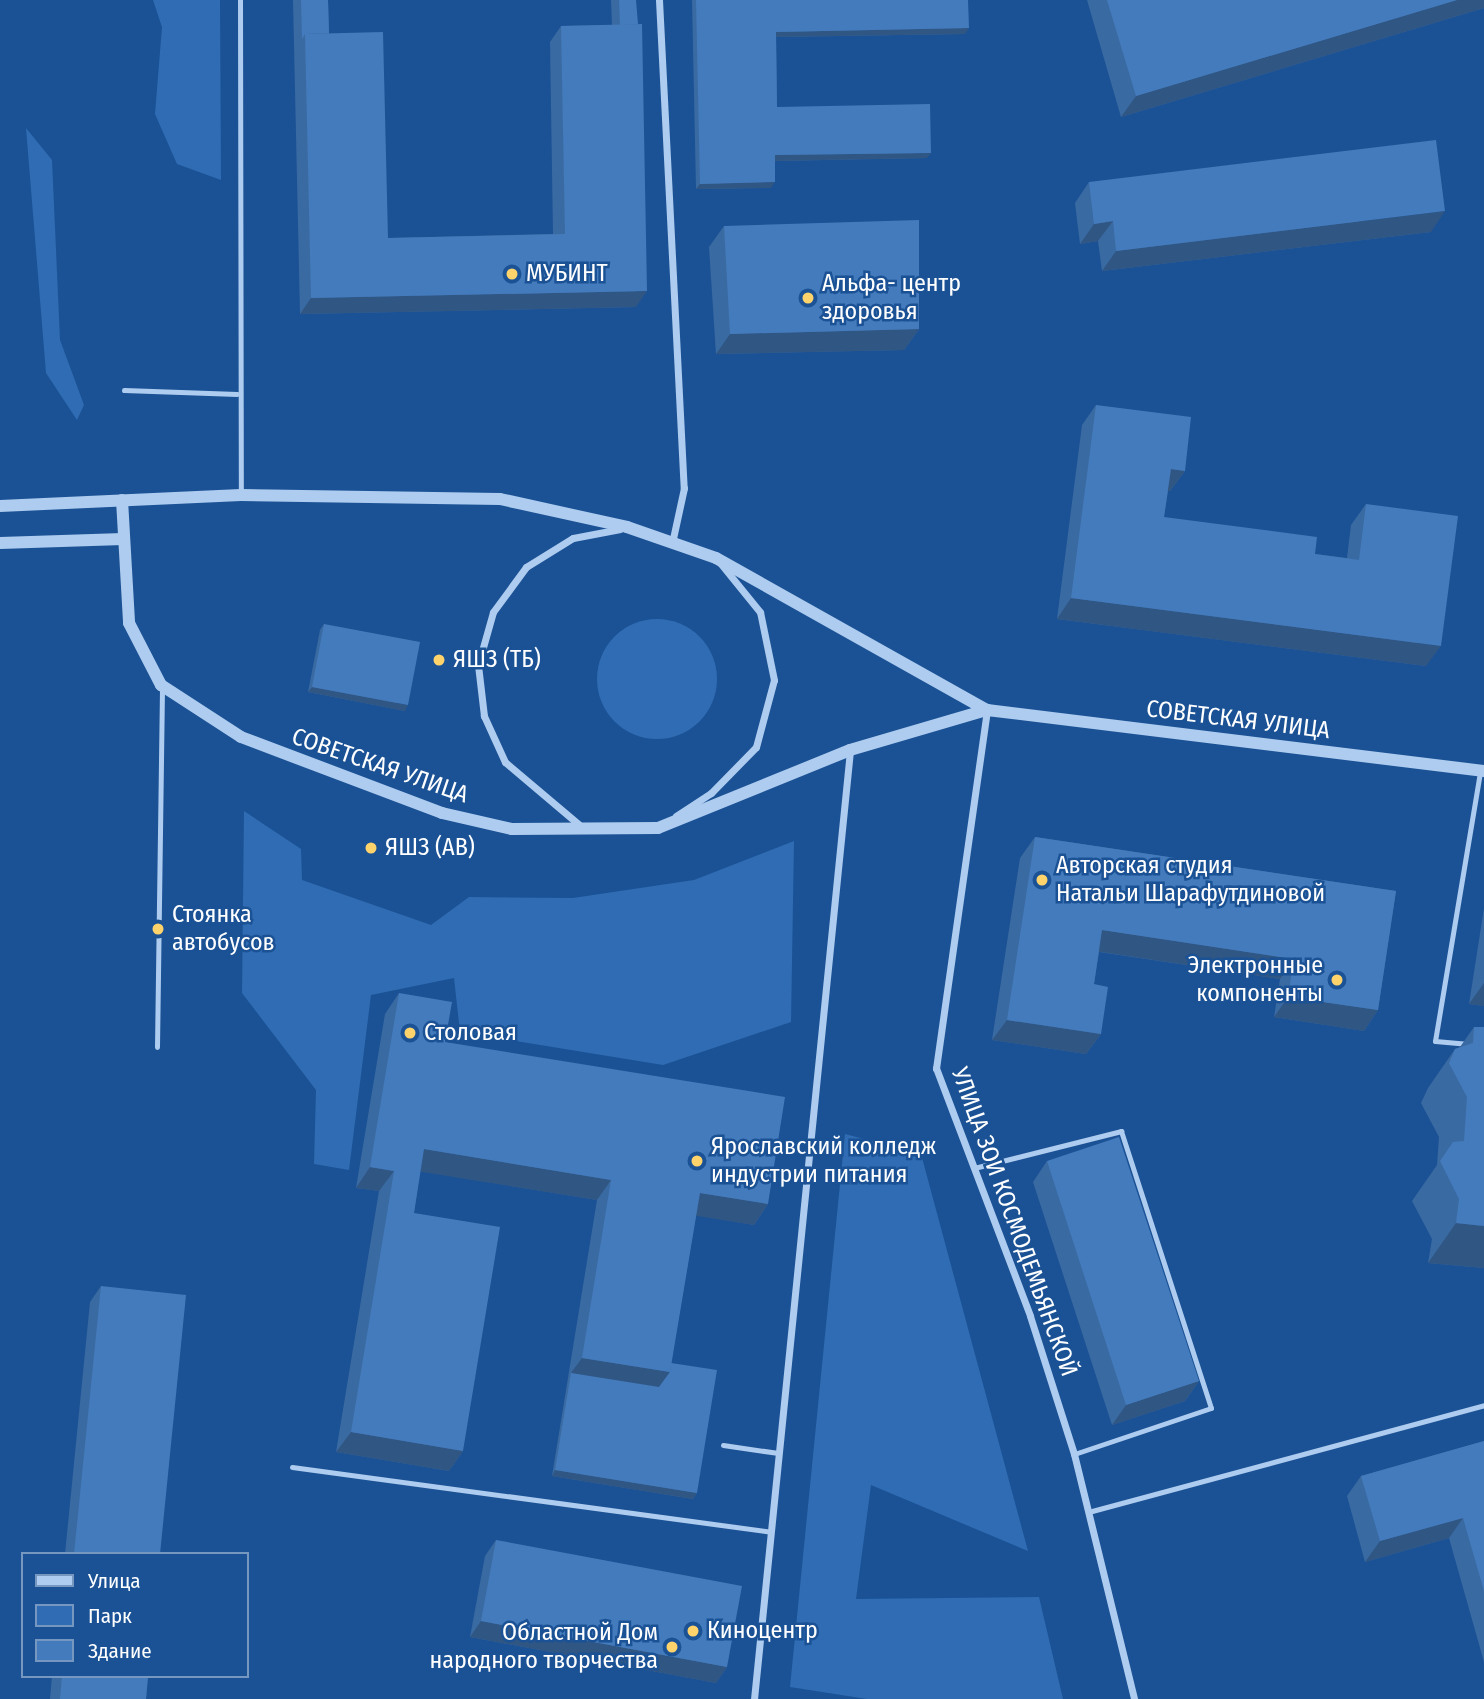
<!DOCTYPE html>
<meta charset="utf-8">
<style>
body{margin:0}
#map{position:relative;width:1484px;height:1699px;overflow:hidden;background:#1b5295;font-family:"Fira Sans Condensed",sans-serif}
div>[style]{position:absolute}
[style*='--x']{left:calc(var(--x)*1px);top:calc(var(--y)*1px);width:calc(var(--w)*1px);rotate:calc(var(--a)*1deg)}
.green>*{inset:0;background:#306cb3}
.round{border-radius:50%}
.service>*{height:5px;margin:-2.5px;padding:0 2.5px;transform-origin:2.5px;border-radius:2.5px;background:#aeccef}
.minor>*{height:7px;margin:-3.5px;padding:0 3.5px;transform-origin:3.5px;border-radius:3.5px;background:#aeccef}
.tertiary>*{height:12px;margin:-6px;padding:0 6px;transform-origin:6px;border-radius:6px;background:#aeccef}
.wall>*{inset:0;background:#3a6aa2}
.shaded-wall>*{inset:0;background:#305684}
.building>*{inset:0;background:#447bbc}
.dots>*{width:19px;height:19px;translate:-50% -50%;box-sizing:border-box;border:4px solid #1b5295;border-radius:50%}
span{translate:-50% -50%;white-space:nowrap;text-align:center;line-height:1.15;-webkit-text-stroke:5px #1b5295;paint-order:stroke}
.poi-label{font-size:24px;color:#fff}
.left{translate:0 -50%;text-align:left}
.right{translate:-100% -50%;text-align:right}
.street-label{font-size:24px;color:#fff}
.legend{position:absolute;left:21px;top:1552px;width:228px;height:126px;box-sizing:border-box;background:#1b5295;border:2px solid #7697bf;margin:0;padding:9px 12px;list-style:none;font-size:21px;color:#fff}
.legend li{display:flex;align-items:center;gap:14px;height:35px}
.legend b{width:35px;border:2px solid #7697bf}
</style>
<div id="map">
<div class="green">
<div style="clip-path:polygon(153px 0,220px 0,221px 180px,177px 164px,155px 114px,162px 27px)"></div>
<div style="clip-path:polygon(26px 128px,52px 160px,60px 340px,84px 405px,77px 420px,46px 373px)"></div>
<div class="round" style="left:597px;top:619px;width:120px;height:120px"></div>
<div style="clip-path:polygon(244px 811px,301px 849px,302px 880px,431px 925px,469px 897px,573px 898px,694px 880px,794px 841px,791px 1022px,663px 1065px,460px 1032px,454px 978px,371px 995px,349px 1170px,314px 1164px,316px 1090px,242px 993px)"></div>
<div style="clip-path:polygon(845px 1134px,921px 1154px,1028px 1551px,871px 1485px,856px 1599px,1039px 1597px,1063px 1699px,867px 1699px,790px 1687px)"></div>
</div>
<div class="service">
<div style="--x:240;--y:0;--w:494;--a:89.9"></div>
<div style="--x:124;--y:390;--w:113;--a:2"></div>
<div style="--x:1469;--y:1044;--w:34;--a:-175"></div>
<div style="--x:1435;--y:1041;--w:274;--a:-80.5"></div>
<div style="--x:157;--y:1047;--w:359;--a:-89.2"></div>
<div style="--x:974;--y:1168;--w:152;--a:-14.1"></div>
<div style="--x:1121;--y:1131;--w:291;--a:72"></div>
<div style="--x:1211;--y:1408;--w:145;--a:161.4"></div>
<div style="--x:723;--y:1445;--w:56;--a:8.3"></div>
<div style="--x:292;--y:1467;--w:483;--a:7.7"></div>
<div style="--x:1092;--y:1511;--w:406;--a:-15.1"></div>
</div>
<div class="minor">
<div style="--x:659;--y:0;--w:489;--a:87.1"></div>
<div style="--x:684;--y:488;--w:56;--a:102.3"></div>
<div style="--x:987;--y:710;--w:362;--a:98.1"></div>
<div style="--x:936;--y:1068;--w:265;--a:69.2"></div>
<div style="--x:1030;--y:1316;--w:145;--a:72.3"></div>
<div style="--x:1074;--y:1454;--w:252;--a:76.2"></div>
<div style="--x:676;--y:816;--w:42;--a:-33.3"></div>
<div style="--x:711;--y:793;--w:64;--a:-45.6"></div>
<div style="--x:756;--y:747;--w:69;--a:-75"></div>
<div style="--x:774;--y:680;--w:69;--a:-101.6"></div>
<div style="--x:760;--y:612;--w:62;--a:-129.1"></div>
<div style="--x:583;--y:828;--w:102;--a:-139.8"></div>
<div style="--x:505;--y:762;--w:51;--a:-114.5"></div>
<div style="--x:484;--y:716;--w:51;--a:-96.7"></div>
<div style="--x:478;--y:665;--w:55;--a:-74.2"></div>
<div style="--x:493;--y:612;--w:56;--a:-53.7"></div>
<div style="--x:526;--y:567;--w:55;--a:-31.7"></div>
<div style="--x:573;--y:538;--w:48;--a:-10.8"></div>
<div style="--x:754;--y:1699;--w:954;--a:-84.22"></div>
</div>
<div class="tertiary">
<div style="--x:122;--y:500;--w:123;--a:86.7"></div>
<div style="--x:129;--y:623;--w:70;--a:62.7"></div>
<div style="--x:161;--y:685;--w:95;--a:33"></div>
<div style="--x:241;--y:737;--w:215;--a:20.7"></div>
<div style="--x:442;--y:813;--w:72;--a:12.9"></div>
<div style="--x:512;--y:829;--w:146;--a:-0.4"></div>
<div style="--x:658;--y:828;--w:207;--a:-22.1"></div>
<div style="--x:850;--y:750;--w:143;--a:-16.3"></div>
<div style="--x:0;--y:506;--w:241;--a:-2.6"></div>
<div style="--x:241;--y:495;--w:259;--a:0.9"></div>
<div style="--x:500;--y:499;--w:130;--a:12.4"></div>
<div style="--x:627;--y:527;--w:94;--a:19.2"></div>
<div style="--x:716;--y:558;--w:311;--a:29.3"></div>
<div style="--x:987;--y:710;--w:501;--a:7"></div>
<div style="--x:0;--y:543;--w:123;--a:-1.9"></div>
</div>
<div class="wall">
<div style="clip-path:polygon(293px 0,328px 0,329px 33px,388px 238px,553px 234px,550px 42px,561px 26px,612px 25px,611px 0,636px 0,636px 307px,300px 314px)"></div>
<div style="clip-path:polygon(692px 0,968px 0,965px 34px,776px 37px,777px 107px,927px 158px,775px 161px,771px 188px,696px 189px)"></div>
<div style="clip-path:polygon(1087px 0,1484px 0,1484px 8px,1121px 117px)"></div>
<div style="clip-path:polygon(1089px 182px,1431px 232px,1102px 271px,1098px 241px,1080px 244px,1075px 203px)"></div>
<div style="clip-path:polygon(724px 226px,919px 329px,904px 350px,716px 354px,709px 247px)"></div>
<div style="clip-path:polygon(1096px 405px,1185px 471px,1170px 491px,1168px 491px,1164px 517px,1315px 554px,1347px 558px,1351px 525px,1366px 504px,1426px 666px,1057px 619px,1082px 425px)"></div>
<div style="clip-path:polygon(324px 624px,405px 711px,308px 692px,320px 630px)"></div>
<div style="clip-path:polygon(1035px 837px,1396px 891px,1378px 1010px,1364px 1031px,1274px 1017px,1280px 979px,1099px 952px,1094px 984px,1101px 1034px,1086px 1054px,992px 1040px,1020px 858px)"></div>
<div style="clip-path:polygon(1484px 908px,1484px 1006px,1469px 1004px)"></div>
<div style="clip-path:polygon(399px 993px,445px 1042px,768px 1204px,754px 1225px,696px 1215px,671px 1363px,697px 1493px,693px 1499px,552px 1476px,597px 1200px,420px 1171px,414px 1213px,463px 1451px,449px 1471px,336px 1452px,379px 1191px,356px 1188px,385px 1014px)"></div>
<div style="clip-path:polygon(1474px 1027px,1484px 1027px,1484px 1268px,1428px 1263px,1432px 1239px,1412px 1201px,1437px 1165px,1439px 1137px,1421px 1103px,1428px 1088px,1455px 1049px,1460px 1047px)"></div>
<div style="clip-path:polygon(1047px 1161px,1199px 1381px,1185px 1401px,1112px 1425px,1033px 1182px)"></div>
<div style="clip-path:polygon(101px 1286px,160px 1554px,65px 1554px,90px 1302px)"></div>
<div style="clip-path:polygon(1484px 1441px,1484px 1662px,1449px 1538px,1365px 1562px,1347px 1496px,1361px 1476px)"></div>
<div style="clip-path:polygon(496px 1540px,727px 1667px,716px 1683px,470px 1637px,485px 1556px)"></div>
<div style="clip-path:polygon(52px 1676px,148px 1676px,146px 1699px,50px 1699px)"></div>
</div>
<div class="shaded-wall">
<div style="clip-path:polygon(1457px 0,1484px 0,1484px 8px,1121px 117px,1136px 96px)"></div>
<div style="clip-path:polygon(969px 28px,965px 34px,772px 37px,776px 32px)"></div>
<div style="clip-path:polygon(931px 153px,927px 158px,771px 161px,775px 155px)"></div>
<div style="clip-path:polygon(775px 182px,771px 188px,696px 189px,700px 184px)"></div>
<div style="clip-path:polygon(1445px 211px,1431px 232px,1102px 271px,1116px 251px)"></div>
<div style="clip-path:polygon(1113px 221px,1098px 241px,1080px 244px,1094px 224px)"></div>
<div style="clip-path:polygon(647px 291px,636px 307px,300px 314px,311px 298px)"></div>
<div style="clip-path:polygon(919px 329px,904px 350px,716px 354px,730px 334px)"></div>
<div style="clip-path:polygon(1171px 469px,1185px 471px,1170px 491px,1156px 490px)"></div>
<div style="clip-path:polygon(1071px 598px,1441px 646px,1426px 666px,1057px 619px)"></div>
<div style="clip-path:polygon(312px 687px,408px 705px,405px 711px,308px 692px)"></div>
<div style="clip-path:polygon(1102px 930px,1294px 959px,1280px 979px,1088px 950px)"></div>
<div style="clip-path:polygon(1484px 983px,1484px 1006px,1469px 1004px)"></div>
<div style="clip-path:polygon(1288px 997px,1378px 1010px,1364px 1031px,1274px 1017px)"></div>
<div style="clip-path:polygon(1007px 1020px,1101px 1034px,1086px 1054px,992px 1040px)"></div>
<div style="clip-path:polygon(424px 1149px,611px 1180px,597px 1200px,410px 1170px)"></div>
<div style="clip-path:polygon(370px 1167px,394px 1171px,379px 1191px,356px 1188px)"></div>
<div style="clip-path:polygon(700px 1193px,768px 1204px,754px 1225px,685px 1214px)"></div>
<div style="clip-path:polygon(1456px 1223px,1484px 1226px,1484px 1268px,1428px 1263px)"></div>
<div style="clip-path:polygon(582px 1358px,670px 1372px,655px 1393px,571px 1373px)"></div>
<div style="clip-path:polygon(1199px 1381px,1185px 1401px,1112px 1425px,1126px 1405px)"></div>
<div style="clip-path:polygon(351px 1432px,463px 1451px,449px 1471px,336px 1452px)"></div>
<div style="clip-path:polygon(555px 1470px,697px 1493px,693px 1499px,552px 1476px)"></div>
<div style="clip-path:polygon(1463px 1518px,1449px 1538px,1365px 1562px,1380px 1541px)"></div>
<div style="clip-path:polygon(481px 1621px,727px 1667px,716px 1683px,470px 1637px)"></div>
</div>
<div class="building">
<div style="clip-path:polygon(301px 0,328px 0,329px 33px,305px 34px,302px 39px)"></div>
<div style="clip-path:polygon(619px 0,636px 0,638px 24px,620px 25px)"></div>
<div style="clip-path:polygon(696px 0,968px 0,969px 28px,776px 32px,777px 107px,930px 104px,931px 153px,775px 155px,775px 182px,700px 184px)"></div>
<div style="clip-path:polygon(1107px 0,1457px 0,1136px 96px)"></div>
<div style="clip-path:polygon(642px 24px,647px 291px,311px 298px,305px 34px,383px 32px,388px 238px,565px 234px,561px 26px)"></div>
<div style="clip-path:polygon(1436px 140px,1445px 211px,1116px 251px,1113px 221px,1094px 224px,1089px 182px)"></div>
<div style="clip-path:polygon(919px 220px,919px 329px,730px 334px,724px 226px)"></div>
<div style="clip-path:polygon(1096px 405px,1191px 417px,1185px 471px,1171px 469px,1164px 517px,1317px 537px,1315px 554px,1359px 560px,1366px 504px,1458px 516px,1441px 646px,1071px 598px)"></div>
<div style="clip-path:polygon(324px 624px,420px 642px,408px 705px,312px 687px)"></div>
<div style="clip-path:polygon(1035px 837px,1396px 891px,1378px 1010px,1288px 997px,1294px 959px,1102px 930px,1094px 984px,1108px 987px,1101px 1034px,1007px 1020px)"></div>
<div style="clip-path:polygon(399px 993px,452px 1002px,445px 1042px,785px 1097px,768px 1204px,700px 1193px,670px 1372px,582px 1358px,611px 1180px,424px 1149px,414px 1213px,500px 1227px,463px 1451px,351px 1432px,394px 1171px,370px 1167px)"></div>
<div style="clip-path:polygon(1474px 1027px,1484px 1027px,1484px 1226px,1456px 1223px,1459px 1199px,1440px 1161px,1453px 1142px,1464px 1141px,1467px 1097px,1449px 1063px,1455px 1049px,1473px 1043px)"></div>
<div style="clip-path:polygon(1119px 1137px,1199px 1381px,1126px 1405px,1047px 1161px)"></div>
<div style="clip-path:polygon(101px 1286px,186px 1295px,160px 1554px,74px 1554px)"></div>
<div style="clip-path:polygon(671px 1363px,717px 1370px,697px 1493px,555px 1470px,571px 1373px,659px 1387px,670px 1372px)"></div>
<div style="clip-path:polygon(1484px 1441px,1484px 1591px,1463px 1518px,1380px 1541px,1361px 1476px)"></div>
<div style="clip-path:polygon(496px 1540px,742px 1586px,727px 1667px,481px 1621px)"></div>
<div style="clip-path:polygon(62px 1676px,148px 1676px,146px 1699px,60px 1699px)"></div>
</div>
<div class="dots">
<div style="left:512px;top:274px;background:#ffd36c"></div>
<div style="left:808px;top:298px;background:#ffd36c"></div>
<div style="left:439px;top:660px;background:#ffd36c"></div>
<div style="left:371px;top:848px;background:#ffd36c"></div>
<div style="left:1042px;top:880px;background:#ffd36c"></div>
<div style="left:158px;top:929px;background:#ffd36c"></div>
<div style="left:1337px;top:980px;background:#ffd36c"></div>
<div style="left:410px;top:1033px;background:#ffd36c"></div>
<div style="left:697px;top:1161px;background:#ffd36c"></div>
<div style="left:693px;top:1631px;background:#ffd36c"></div>
<div style="left:672px;top:1647px;background:#ffd36c"></div>
</div>
<div class="poi-label">
<span class="left" style="left:526px;top:274px">МУБИНТ</span>
<span class="left" style="left:822px;top:298px">Альфа- центр<br>здоровья</span>
<span class="left" style="left:453px;top:660px">ЯШЗ (ТБ)</span>
<span class="left" style="left:385px;top:848px">ЯШЗ (АВ)</span>
<span class="left" style="left:1056px;top:880px">Авторская студия<br>Натальи Шарафутдиновой</span>
<span class="left" style="left:172px;top:929px">Стоянка<br>автобусов</span>
<span class="right" style="left:1323px;top:980px">Электронные<br>компоненты</span>
<span class="left" style="left:424px;top:1033px">Столовая</span>
<span class="left" style="left:711px;top:1161px">Ярославский колледж<br>индустрии питания</span>
<span class="left" style="left:707px;top:1631px">Киноцентр</span>
<span class="right" style="left:658px;top:1647px">Областной Дом<br>народного творчества</span>
</div>
<div class="street-label">
<span style="left:1238px;top:720px;rotate:7deg">СОВЕТСКАЯ УЛИЦА</span>
<span style="left:380px;top:766px;rotate:19deg">СОВЕТСКАЯ УЛИЦА</span>
<span style="left:1014px;top:1222px;rotate:70deg">УЛИЦА ЗОИ КОСМОДЕМЬЯНСКОЙ</span>
</div>
<ul class="legend">
<li><b style="height:9px;background:#aeccef"></b>Улица</li>
<li><b style="height:19px;background:#306cb3"></b>Парк</li>
<li><b style="height:19px;background:#447bbc"></b>Здание</li>
</ul>
</div>
